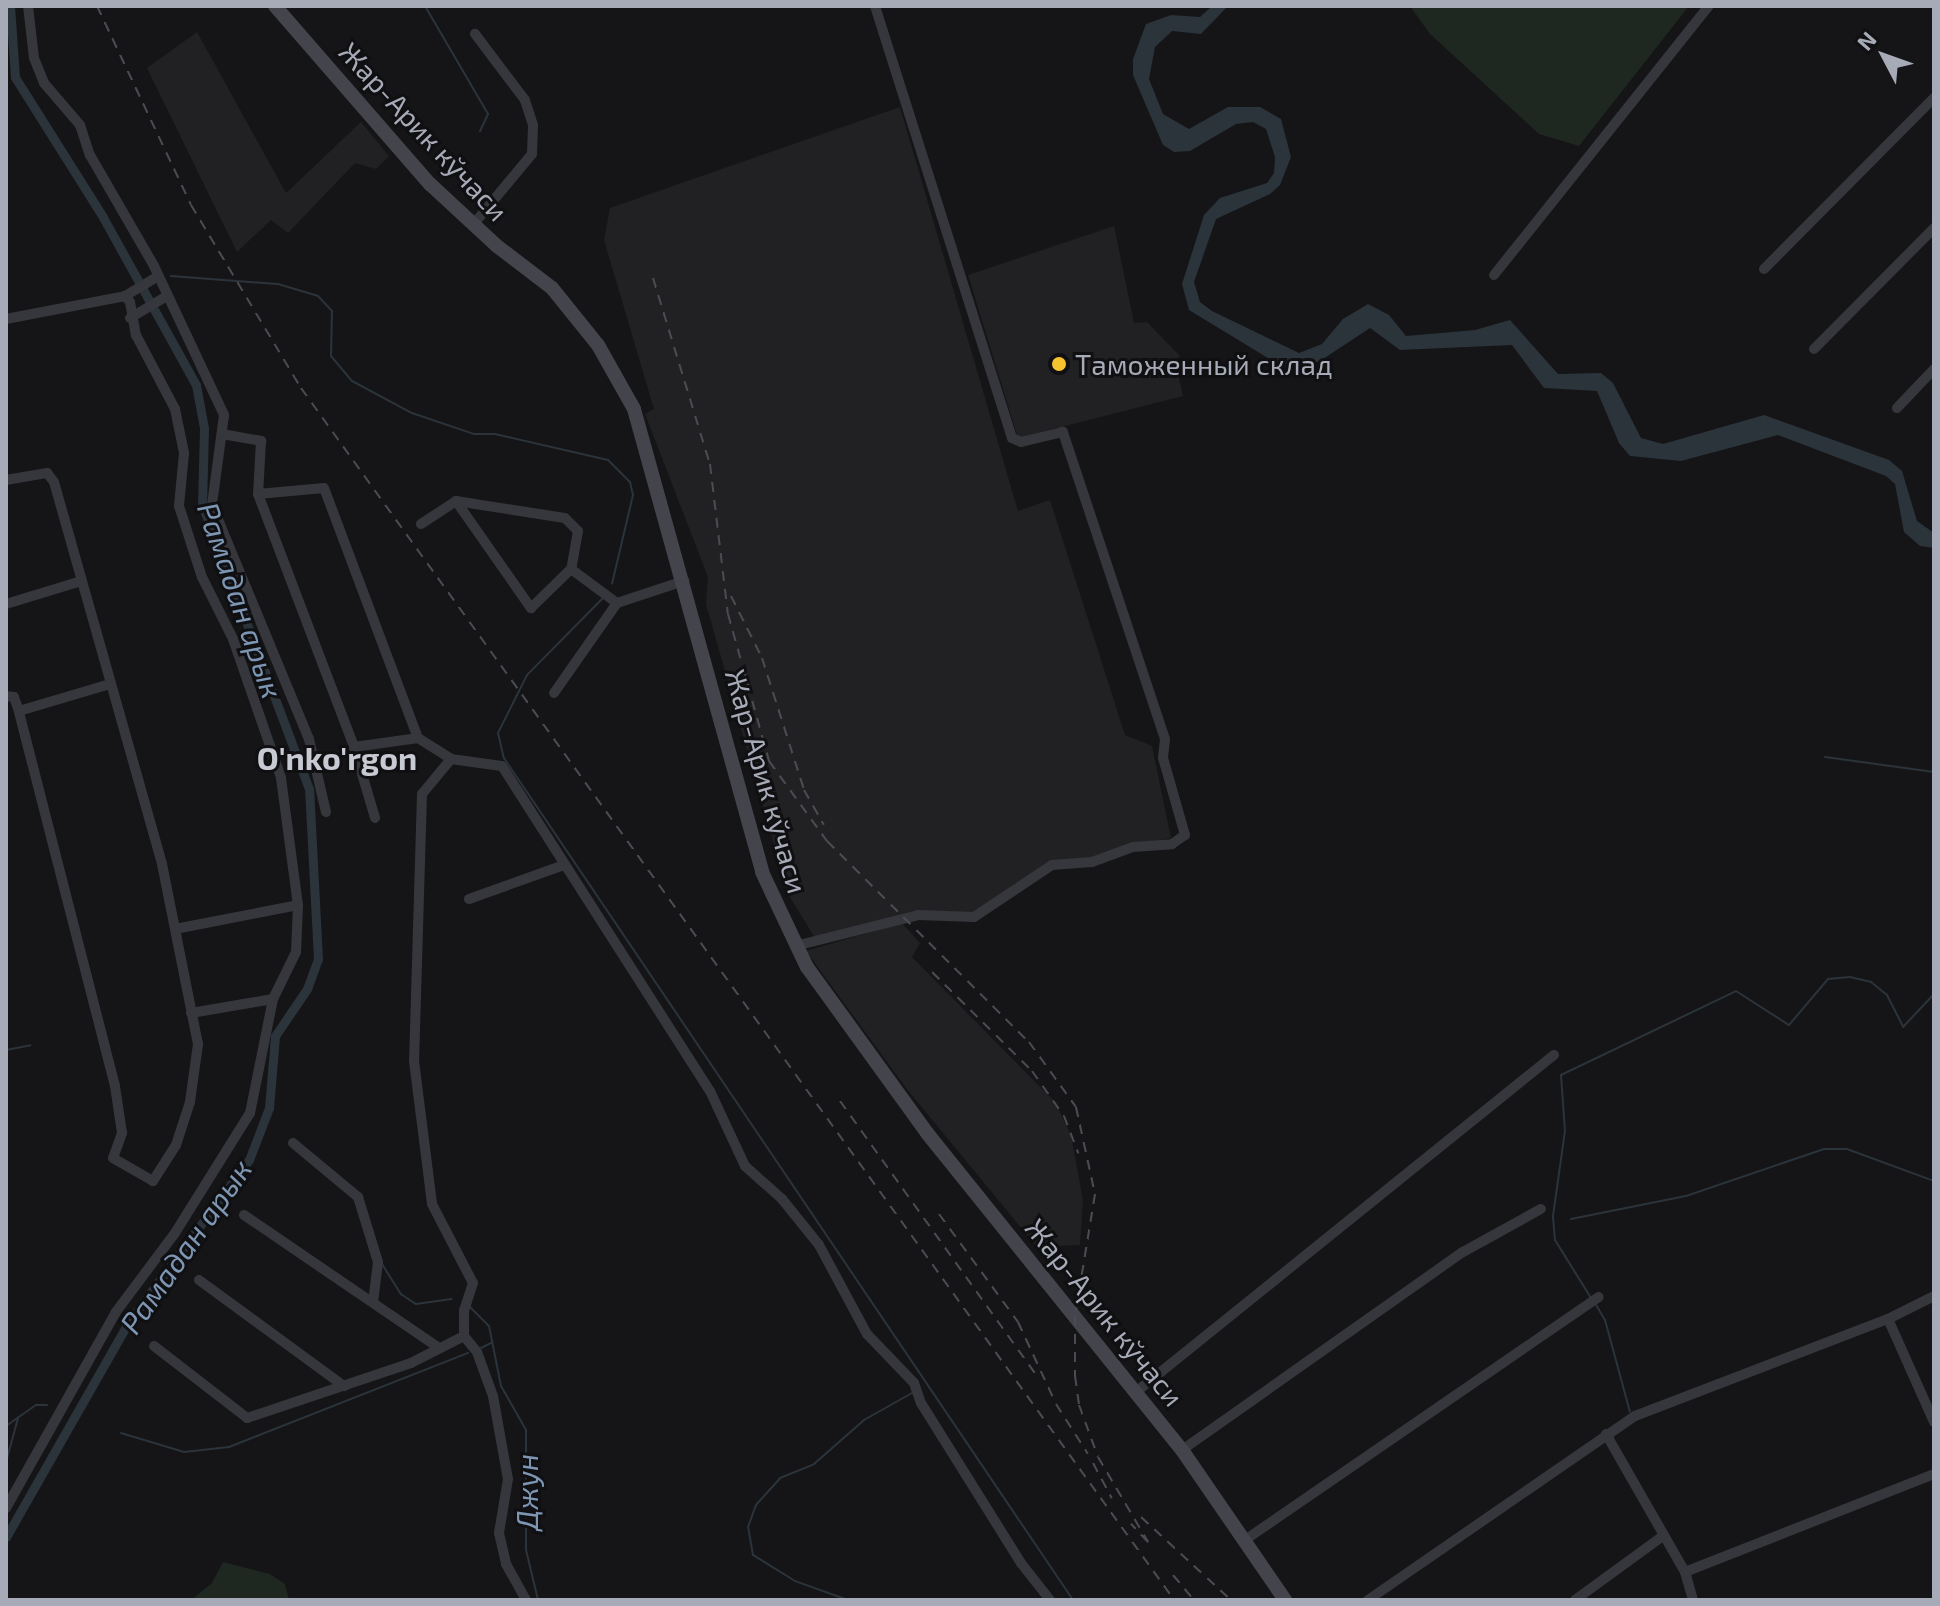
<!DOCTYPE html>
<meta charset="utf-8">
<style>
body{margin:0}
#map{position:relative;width:1940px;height:1606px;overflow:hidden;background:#151517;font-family:"Exo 2",sans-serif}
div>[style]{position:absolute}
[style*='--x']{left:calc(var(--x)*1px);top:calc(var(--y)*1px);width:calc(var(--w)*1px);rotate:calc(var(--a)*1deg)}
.built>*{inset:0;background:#212124}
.green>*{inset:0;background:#1f2721}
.water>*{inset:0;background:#2b333b}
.stream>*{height:2px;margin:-1px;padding:0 1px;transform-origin:1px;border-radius:1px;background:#2b333b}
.canal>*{height:9px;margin:-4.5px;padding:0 4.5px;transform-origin:4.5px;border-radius:4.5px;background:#2b333b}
.street>*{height:10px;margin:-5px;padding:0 5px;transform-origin:5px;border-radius:5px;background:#36373c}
.secondary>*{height:14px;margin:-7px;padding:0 7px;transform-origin:7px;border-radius:7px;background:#44454c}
.rail>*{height:2px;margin-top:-1px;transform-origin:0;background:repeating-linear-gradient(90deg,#4b4c53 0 10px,transparent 0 18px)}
.dots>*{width:22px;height:22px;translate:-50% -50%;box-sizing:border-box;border:4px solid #101012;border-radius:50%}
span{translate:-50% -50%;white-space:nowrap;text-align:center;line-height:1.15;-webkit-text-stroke:6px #101012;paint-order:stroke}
.street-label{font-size:28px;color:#a7abb8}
.poi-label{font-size:28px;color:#a7abb8}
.left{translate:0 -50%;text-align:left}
.water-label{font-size:30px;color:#7d96b4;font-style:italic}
.quarter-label{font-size:32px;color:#c8cad3;font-weight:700}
.frame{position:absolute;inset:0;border:8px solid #a7abb8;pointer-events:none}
.north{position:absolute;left:1844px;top:16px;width:80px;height:80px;-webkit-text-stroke:6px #101012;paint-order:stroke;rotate:311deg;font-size:22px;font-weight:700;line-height:32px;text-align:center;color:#a7abb8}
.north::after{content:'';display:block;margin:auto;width:28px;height:36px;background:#a7abb8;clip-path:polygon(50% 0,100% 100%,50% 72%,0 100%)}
</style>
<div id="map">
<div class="built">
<div style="clip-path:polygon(197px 32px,286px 193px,361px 122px,389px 156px,376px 169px,355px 163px,288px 233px,271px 220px,237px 252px,147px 68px)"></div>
<div style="clip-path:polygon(900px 107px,1018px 511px,1050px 500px,1125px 735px,1152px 746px,1171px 838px,1135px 844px,1091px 861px,1052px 864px,971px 914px,913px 913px,815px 938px,788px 894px,706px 604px,708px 577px,645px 414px,654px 409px,604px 240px,610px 208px)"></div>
<div style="clip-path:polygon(1114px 226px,1134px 323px,1147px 322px,1180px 356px,1175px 360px,1183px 396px,1018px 438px,968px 275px)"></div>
<div style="clip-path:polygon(902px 923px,920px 943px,912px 957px,1055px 1102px,1071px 1135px,1083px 1200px,1080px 1245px,1037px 1247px,906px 1088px,806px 951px)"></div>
</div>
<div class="green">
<div style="clip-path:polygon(1410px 6px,1689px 6px,1579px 146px,1539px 134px,1430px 34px)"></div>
<div style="clip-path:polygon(223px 1562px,270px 1574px,285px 1584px,289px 1600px,191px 1600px,212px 1583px)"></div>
</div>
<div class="water">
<div style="clip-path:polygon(1212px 6px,1228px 6px,1201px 34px,1172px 31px,1155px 47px,1149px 79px,1163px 114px,1189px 129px,1228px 107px,1260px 107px,1281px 119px,1291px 157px,1280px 185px,1270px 194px,1216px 219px,1194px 282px,1200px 302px,1212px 311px,1299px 353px,1322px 344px,1343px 319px,1368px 304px,1389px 315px,1406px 336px,1475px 330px,1510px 320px,1558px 374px,1601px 373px,1613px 383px,1641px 438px,1663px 444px,1764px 415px,1889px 460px,1902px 471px,1917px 521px,1934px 533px,1934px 548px,1920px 546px,1904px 532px,1895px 484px,1886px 476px,1778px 435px,1681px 461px,1630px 456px,1619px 443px,1597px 391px,1544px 388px,1512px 345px,1400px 350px,1370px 328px,1320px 361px,1298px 368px,1273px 361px,1189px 310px,1182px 284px,1204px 215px,1220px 198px,1267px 183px,1274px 173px,1275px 157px,1266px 129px,1253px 122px,1236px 124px,1190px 151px,1174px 152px,1163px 145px,1133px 75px,1133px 59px,1146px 24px,1171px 15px,1200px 17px)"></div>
</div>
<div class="stream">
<div style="--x:425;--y:6;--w:125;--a:59.7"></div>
<div style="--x:488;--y:114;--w:19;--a:115"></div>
<div style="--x:171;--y:276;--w:107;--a:4.3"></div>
<div style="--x:278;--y:284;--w:42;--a:16.7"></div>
<div style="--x:318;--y:296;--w:21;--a:47"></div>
<div style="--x:332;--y:311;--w:45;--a:91.3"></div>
<div style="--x:331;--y:356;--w:33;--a:50"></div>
<div style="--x:352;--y:381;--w:68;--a:28.1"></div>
<div style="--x:412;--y:413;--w:65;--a:18.7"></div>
<div style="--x:474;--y:434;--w:21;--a:0"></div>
<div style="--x:495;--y:434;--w:116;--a:13"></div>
<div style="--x:608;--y:460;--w:31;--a:45"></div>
<div style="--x:630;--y:482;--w:13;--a:77"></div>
<div style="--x:633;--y:495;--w:91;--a:103.3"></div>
<div style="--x:603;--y:598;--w:108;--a:134.6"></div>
<div style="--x:527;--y:675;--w:65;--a:116.6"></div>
<div style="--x:498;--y:733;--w:26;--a:77"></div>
<div style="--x:504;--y:758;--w:1016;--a:55.95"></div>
<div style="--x:1825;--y:757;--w:110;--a:7.8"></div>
<div style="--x:6;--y:1050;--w:25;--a:-11"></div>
<div style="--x:1571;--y:1219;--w:117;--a:-11.3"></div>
<div style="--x:1686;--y:1196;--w:146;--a:-18.8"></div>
<div style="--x:1824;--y:1149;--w:23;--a:0"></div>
<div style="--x:1847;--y:1149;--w:93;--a:20.2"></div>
<div style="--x:382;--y:1264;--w:36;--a:58"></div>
<div style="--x:401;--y:1294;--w:18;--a:34"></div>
<div style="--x:416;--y:1304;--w:36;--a:-8"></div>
<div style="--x:1591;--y:1298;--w:68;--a:-121.8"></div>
<div style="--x:1555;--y:1240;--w:24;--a:-95"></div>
<div style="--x:1553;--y:1216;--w:86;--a:-82"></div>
<div style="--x:1565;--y:1131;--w:56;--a:-94.1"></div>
<div style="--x:1561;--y:1075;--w:194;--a:-25.6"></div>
<div style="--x:1736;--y:991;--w:63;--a:32.7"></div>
<div style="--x:1789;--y:1025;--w:60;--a:-49.7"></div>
<div style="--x:1828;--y:979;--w:22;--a:-5"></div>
<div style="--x:1850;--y:977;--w:22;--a:13"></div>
<div style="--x:1871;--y:982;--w:21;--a:39"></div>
<div style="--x:1887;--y:995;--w:36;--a:63"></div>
<div style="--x:1903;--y:1027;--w:45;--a:-46.8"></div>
<div style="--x:1595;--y:1303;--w:20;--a:60"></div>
<div style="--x:1605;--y:1320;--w:95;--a:74.8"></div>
<div style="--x:468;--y:1305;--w:30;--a:45"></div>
<div style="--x:489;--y:1326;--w:61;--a:78.7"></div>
<div style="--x:501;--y:1386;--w:51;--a:60.4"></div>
<div style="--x:526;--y:1430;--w:120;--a:90"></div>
<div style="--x:526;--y:1550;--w:51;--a:76.5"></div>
<div style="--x:481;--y:1348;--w:13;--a:-27"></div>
<div style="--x:6;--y:1426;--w:37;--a:-35"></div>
<div style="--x:36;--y:1405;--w:11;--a:0"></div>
<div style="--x:121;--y:1433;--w:66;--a:16.8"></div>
<div style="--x:184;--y:1452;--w:45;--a:-6.3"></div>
<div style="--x:229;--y:1447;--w:257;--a:-21.5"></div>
<div style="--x:6;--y:1462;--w:46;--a:-74.7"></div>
<div style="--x:848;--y:1600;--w:56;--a:-160.3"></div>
<div style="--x:795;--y:1581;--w:49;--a:-148.2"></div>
<div style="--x:753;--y:1555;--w:28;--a:-100"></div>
<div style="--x:748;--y:1527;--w:23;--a:-70"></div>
<div style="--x:756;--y:1505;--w:36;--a:-48"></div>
<div style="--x:780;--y:1478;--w:37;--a:-22"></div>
<div style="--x:814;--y:1464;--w:67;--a:-41.3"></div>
<div style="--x:864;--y:1420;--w:55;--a:-29.4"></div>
</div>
<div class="canal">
<div style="--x:6;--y:1537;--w:250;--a:-60.3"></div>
<div style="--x:130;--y:1320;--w:199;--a:-53.4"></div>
<div style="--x:249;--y:1160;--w:56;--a:-69"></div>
<div style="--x:269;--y:1108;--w:72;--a:-85.2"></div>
<div style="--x:275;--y:1036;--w:57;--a:-55.8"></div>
<div style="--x:307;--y:989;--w:32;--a:-70"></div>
<div style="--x:318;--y:959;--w:170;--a:-93"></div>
<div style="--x:309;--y:789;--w:303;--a:-110.6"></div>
<div style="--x:202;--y:505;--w:77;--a:-88.5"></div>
<div style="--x:204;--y:428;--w:44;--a:-100.5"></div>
<div style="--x:196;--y:385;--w:192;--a:-119"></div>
<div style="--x:103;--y:217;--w:165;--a:-122.2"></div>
<div style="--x:15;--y:77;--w:71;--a:-94"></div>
</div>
<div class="street">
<div style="--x:28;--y:6;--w:52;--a:83.4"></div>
<div style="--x:34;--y:58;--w:27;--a:68"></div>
<div style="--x:44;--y:83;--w:55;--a:49.4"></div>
<div style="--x:80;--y:125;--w:32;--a:72"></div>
<div style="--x:90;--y:155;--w:128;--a:60"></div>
<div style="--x:154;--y:266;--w:165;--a:64.8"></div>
<div style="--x:224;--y:415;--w:91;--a:97.6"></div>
<div style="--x:212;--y:505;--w:253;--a:67.5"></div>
<div style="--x:309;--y:739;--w:75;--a:76.9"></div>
<div style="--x:473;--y:225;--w:92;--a:-50.3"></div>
<div style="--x:532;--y:154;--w:29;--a:-88"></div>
<div style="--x:533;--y:125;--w:26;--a:-108"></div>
<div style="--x:525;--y:100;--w:83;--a:-127.1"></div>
<div style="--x:1764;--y:269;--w:241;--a:-45.2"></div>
<div style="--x:1494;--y:275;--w:344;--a:-51.4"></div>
<div style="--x:125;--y:296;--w:39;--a:-31"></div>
<div style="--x:130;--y:318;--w:43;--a:-30.7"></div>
<div style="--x:6;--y:319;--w:121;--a:-10.9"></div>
<div style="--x:125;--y:296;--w:8;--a:50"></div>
<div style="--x:130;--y:302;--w:34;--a:80"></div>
<div style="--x:136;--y:335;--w:84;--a:62.2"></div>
<div style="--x:175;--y:409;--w:45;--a:78.4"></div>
<div style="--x:184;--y:453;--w:53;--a:95.4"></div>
<div style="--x:179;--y:506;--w:75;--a:72.1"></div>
<div style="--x:202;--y:577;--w:69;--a:63.4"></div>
<div style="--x:233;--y:639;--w:147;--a:70.9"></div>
<div style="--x:281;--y:778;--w:128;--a:82.4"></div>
<div style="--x:298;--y:905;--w:47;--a:92.4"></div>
<div style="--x:296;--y:952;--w:52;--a:116.1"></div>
<div style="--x:273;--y:999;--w:116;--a:101.4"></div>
<div style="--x:250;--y:1113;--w:142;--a:122"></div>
<div style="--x:175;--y:1233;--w:99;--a:126.8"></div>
<div style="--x:116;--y:1312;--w:225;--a:119.3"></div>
<div style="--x:1814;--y:349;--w:170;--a:-45.2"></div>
<div style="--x:1897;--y:408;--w:54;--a:-46.5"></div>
<div style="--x:222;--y:434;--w:40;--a:10"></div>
<div style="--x:261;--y:441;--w:53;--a:93.2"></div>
<div style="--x:258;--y:494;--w:271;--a:69.2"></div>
<div style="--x:354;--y:747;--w:74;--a:73.5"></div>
<div style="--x:6;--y:480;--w:42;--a:-9.7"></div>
<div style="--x:47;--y:473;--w:11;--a:52"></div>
<div style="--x:54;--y:482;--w:397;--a:74.2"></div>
<div style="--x:162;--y:864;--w:184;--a:78.7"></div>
<div style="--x:198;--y:1044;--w:59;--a:97.9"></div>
<div style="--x:190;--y:1102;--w:45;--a:108"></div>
<div style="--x:176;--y:1145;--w:43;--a:122.6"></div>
<div style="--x:153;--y:1181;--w:46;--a:-150.1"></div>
<div style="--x:113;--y:1158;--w:27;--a:-70"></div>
<div style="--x:122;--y:1133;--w:48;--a:-98.5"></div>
<div style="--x:115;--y:1086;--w:387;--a:-104.4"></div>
<div style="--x:19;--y:711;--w:15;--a:-110"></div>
<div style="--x:14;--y:697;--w:8;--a:-173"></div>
<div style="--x:258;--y:494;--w:66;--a:-5.2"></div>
<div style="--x:324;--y:488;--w:267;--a:69.4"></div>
<div style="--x:418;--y:738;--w:39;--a:32"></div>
<div style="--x:451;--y:759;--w:51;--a:7.8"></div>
<div style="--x:502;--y:766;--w:386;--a:57.4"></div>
<div style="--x:710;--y:1091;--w:83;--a:65"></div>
<div style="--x:745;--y:1166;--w:50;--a:41.7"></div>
<div style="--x:782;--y:1199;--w:59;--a:51.2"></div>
<div style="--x:819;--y:1245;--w:101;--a:61.7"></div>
<div style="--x:867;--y:1334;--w:68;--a:46.2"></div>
<div style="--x:914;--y:1383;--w:21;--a:71"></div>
<div style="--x:921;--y:1403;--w:189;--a:58"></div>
<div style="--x:1021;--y:1563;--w:47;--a:51.9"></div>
<div style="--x:456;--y:501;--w:131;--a:55"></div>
<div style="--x:531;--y:608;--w:56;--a:-44.3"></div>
<div style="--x:421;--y:524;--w:42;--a:-33.3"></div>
<div style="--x:456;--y:501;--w:110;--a:8.9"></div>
<div style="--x:565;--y:518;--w:18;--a:45"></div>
<div style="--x:578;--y:531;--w:39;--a:100"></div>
<div style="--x:571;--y:569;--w:57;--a:36.5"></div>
<div style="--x:6;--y:604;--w:78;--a:-17"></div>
<div style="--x:554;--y:693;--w:110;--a:-55"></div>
<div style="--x:617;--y:603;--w:71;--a:-18.2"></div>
<div style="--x:19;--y:711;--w:95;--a:-16.5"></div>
<div style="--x:354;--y:747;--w:65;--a:-8"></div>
<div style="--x:451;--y:759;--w:45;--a:129.6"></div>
<div style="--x:422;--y:794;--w:267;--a:91.7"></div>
<div style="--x:414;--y:1061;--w:144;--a:82.8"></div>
<div style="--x:432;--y:1204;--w:89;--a:62.6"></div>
<div style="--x:473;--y:1283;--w:28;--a:108"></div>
<div style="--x:464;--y:1310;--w:26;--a:90"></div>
<div style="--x:464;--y:1336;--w:21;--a:51"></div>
<div style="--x:477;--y:1352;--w:47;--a:70"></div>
<div style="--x:493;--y:1396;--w:84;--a:79.8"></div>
<div style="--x:508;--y:1479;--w:55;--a:99.5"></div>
<div style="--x:499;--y:1533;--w:32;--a:77"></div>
<div style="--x:506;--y:1564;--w:41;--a:60.9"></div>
<div style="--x:469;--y:899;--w:101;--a:-19.7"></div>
<div style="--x:175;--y:929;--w:125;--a:-11"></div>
<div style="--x:795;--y:946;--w:127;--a:-14.1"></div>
<div style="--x:918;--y:915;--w:56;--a:2"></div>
<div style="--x:974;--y:917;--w:94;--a:-33.7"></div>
<div style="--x:1052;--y:865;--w:40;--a:-4.3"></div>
<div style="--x:1092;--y:862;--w:44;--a:-20.1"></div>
<div style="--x:1133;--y:847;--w:39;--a:-4"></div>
<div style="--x:1172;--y:844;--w:16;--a:-35"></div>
<div style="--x:1185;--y:835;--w:80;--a:-105.9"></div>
<div style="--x:1163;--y:758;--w:19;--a:-84"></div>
<div style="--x:1165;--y:739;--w:324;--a:-108.4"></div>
<div style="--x:1063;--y:432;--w:43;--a:166.6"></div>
<div style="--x:1021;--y:442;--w:10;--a:-156"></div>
<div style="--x:1012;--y:438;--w:453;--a:-107.6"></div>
<div style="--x:191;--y:1013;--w:83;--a:-9.7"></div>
<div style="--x:293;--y:1143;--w:85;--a:39.7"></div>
<div style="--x:358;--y:1197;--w:68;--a:72.9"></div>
<div style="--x:378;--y:1262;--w:38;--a:97"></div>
<div style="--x:244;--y:1215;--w:236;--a:34.3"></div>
<div style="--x:199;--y:1280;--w:180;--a:36.2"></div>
<div style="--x:1888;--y:1319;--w:113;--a:65.9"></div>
<div style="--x:154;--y:1346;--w:118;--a:37.7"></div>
<div style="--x:247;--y:1418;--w:173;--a:-18.5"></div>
<div style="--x:411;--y:1363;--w:59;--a:-27"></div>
<div style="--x:1136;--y:1392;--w:537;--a:-38.88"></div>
<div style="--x:1606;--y:1434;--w:159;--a:60.2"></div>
<div style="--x:1685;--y:1572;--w:29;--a:74"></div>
<div style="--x:1182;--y:1450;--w:344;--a:-35.2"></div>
<div style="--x:1463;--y:1252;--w:89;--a:-28.9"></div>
<div style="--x:1245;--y:1540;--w:429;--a:-34.5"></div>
<div style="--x:1685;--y:1572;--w:268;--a:-21.5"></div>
<div style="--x:1368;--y:1600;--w:324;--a:-34.6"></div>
<div style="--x:1635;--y:1416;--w:271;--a:-21"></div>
<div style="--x:1888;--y:1319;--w:51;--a:-26.6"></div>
<div style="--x:1575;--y:1600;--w:110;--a:-36.1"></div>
</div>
<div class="secondary">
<div style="--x:275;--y:6;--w:236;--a:49"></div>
<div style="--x:430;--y:184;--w:91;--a:42.8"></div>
<div style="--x:497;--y:246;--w:69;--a:37.4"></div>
<div style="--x:552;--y:288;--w:73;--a:51.1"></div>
<div style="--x:598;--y:345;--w:73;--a:60.6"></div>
<div style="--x:634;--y:409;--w:480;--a:74.5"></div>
<div style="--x:762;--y:872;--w:105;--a:64.7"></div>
<div style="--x:807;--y:967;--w:205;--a:54.1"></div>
<div style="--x:927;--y:1133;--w:407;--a:51.2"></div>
<div style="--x:1182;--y:1450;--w:182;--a:55.5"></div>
</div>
<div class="rail">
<div style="--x:97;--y:6;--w:220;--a:64.7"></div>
<div style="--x:191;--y:205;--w:214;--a:59"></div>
<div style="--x:301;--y:388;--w:1494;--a:54.23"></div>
<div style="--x:653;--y:278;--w:195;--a:73"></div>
<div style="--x:710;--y:464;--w:151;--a:83.2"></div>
<div style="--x:728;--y:614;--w:153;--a:74.4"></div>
<div style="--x:769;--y:761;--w:99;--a:54.1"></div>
<div style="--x:827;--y:841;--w:285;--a:44.9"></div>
<div style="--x:1029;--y:1042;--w:80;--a:54.1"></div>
<div style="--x:1076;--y:1107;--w:89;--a:77.7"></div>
<div style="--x:1095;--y:1194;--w:124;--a:99.3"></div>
<div style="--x:1075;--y:1316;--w:60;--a:90"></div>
<div style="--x:1075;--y:1376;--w:29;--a:82"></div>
<div style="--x:1079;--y:1405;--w:55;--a:69.9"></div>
<div style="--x:1098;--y:1457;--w:99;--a:59.5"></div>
<div style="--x:1148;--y:1542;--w:25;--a:-133"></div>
<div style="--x:731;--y:596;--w:69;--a:63.4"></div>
<div style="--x:762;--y:658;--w:139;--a:72.3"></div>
<div style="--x:804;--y:790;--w:40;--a:60.3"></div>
<div style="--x:932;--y:972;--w:141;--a:44.7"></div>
<div style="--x:1032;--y:1071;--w:55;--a:54.6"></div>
<div style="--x:1064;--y:1116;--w:40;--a:69"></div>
<div style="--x:840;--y:1101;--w:340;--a:54.4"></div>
<div style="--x:939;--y:1214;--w:134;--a:53.8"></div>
<div style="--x:1018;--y:1322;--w:90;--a:65.1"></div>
<div style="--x:1056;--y:1404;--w:59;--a:57.4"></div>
<div style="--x:1093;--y:1463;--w:40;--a:62"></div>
<div style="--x:1141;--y:1517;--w:122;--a:42.7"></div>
<div style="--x:1173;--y:1575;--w:33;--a:50"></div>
</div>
<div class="dots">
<div style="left:1059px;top:364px;background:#f6c22e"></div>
</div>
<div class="street-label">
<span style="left:424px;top:131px;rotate:47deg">Жар-Арик кўчаси</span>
<span style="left:767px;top:781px;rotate:74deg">Жар-Арик кўчаси</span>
<span style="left:1105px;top:1312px;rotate:51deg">Жар-Арик кўчаси</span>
</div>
<div class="poi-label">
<span class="left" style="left:1075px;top:364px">Таможенный склад</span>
</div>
<div class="water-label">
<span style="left:241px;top:600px;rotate:71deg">Рамадан арык</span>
<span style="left:185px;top:1246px;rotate:-55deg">Рамадан арык</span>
<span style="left:526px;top:1492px;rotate:-90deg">Джун</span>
</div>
<div class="quarter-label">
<span style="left:337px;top:757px">O'nko'rgon</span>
</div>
<div class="frame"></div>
<div class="north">N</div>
</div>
